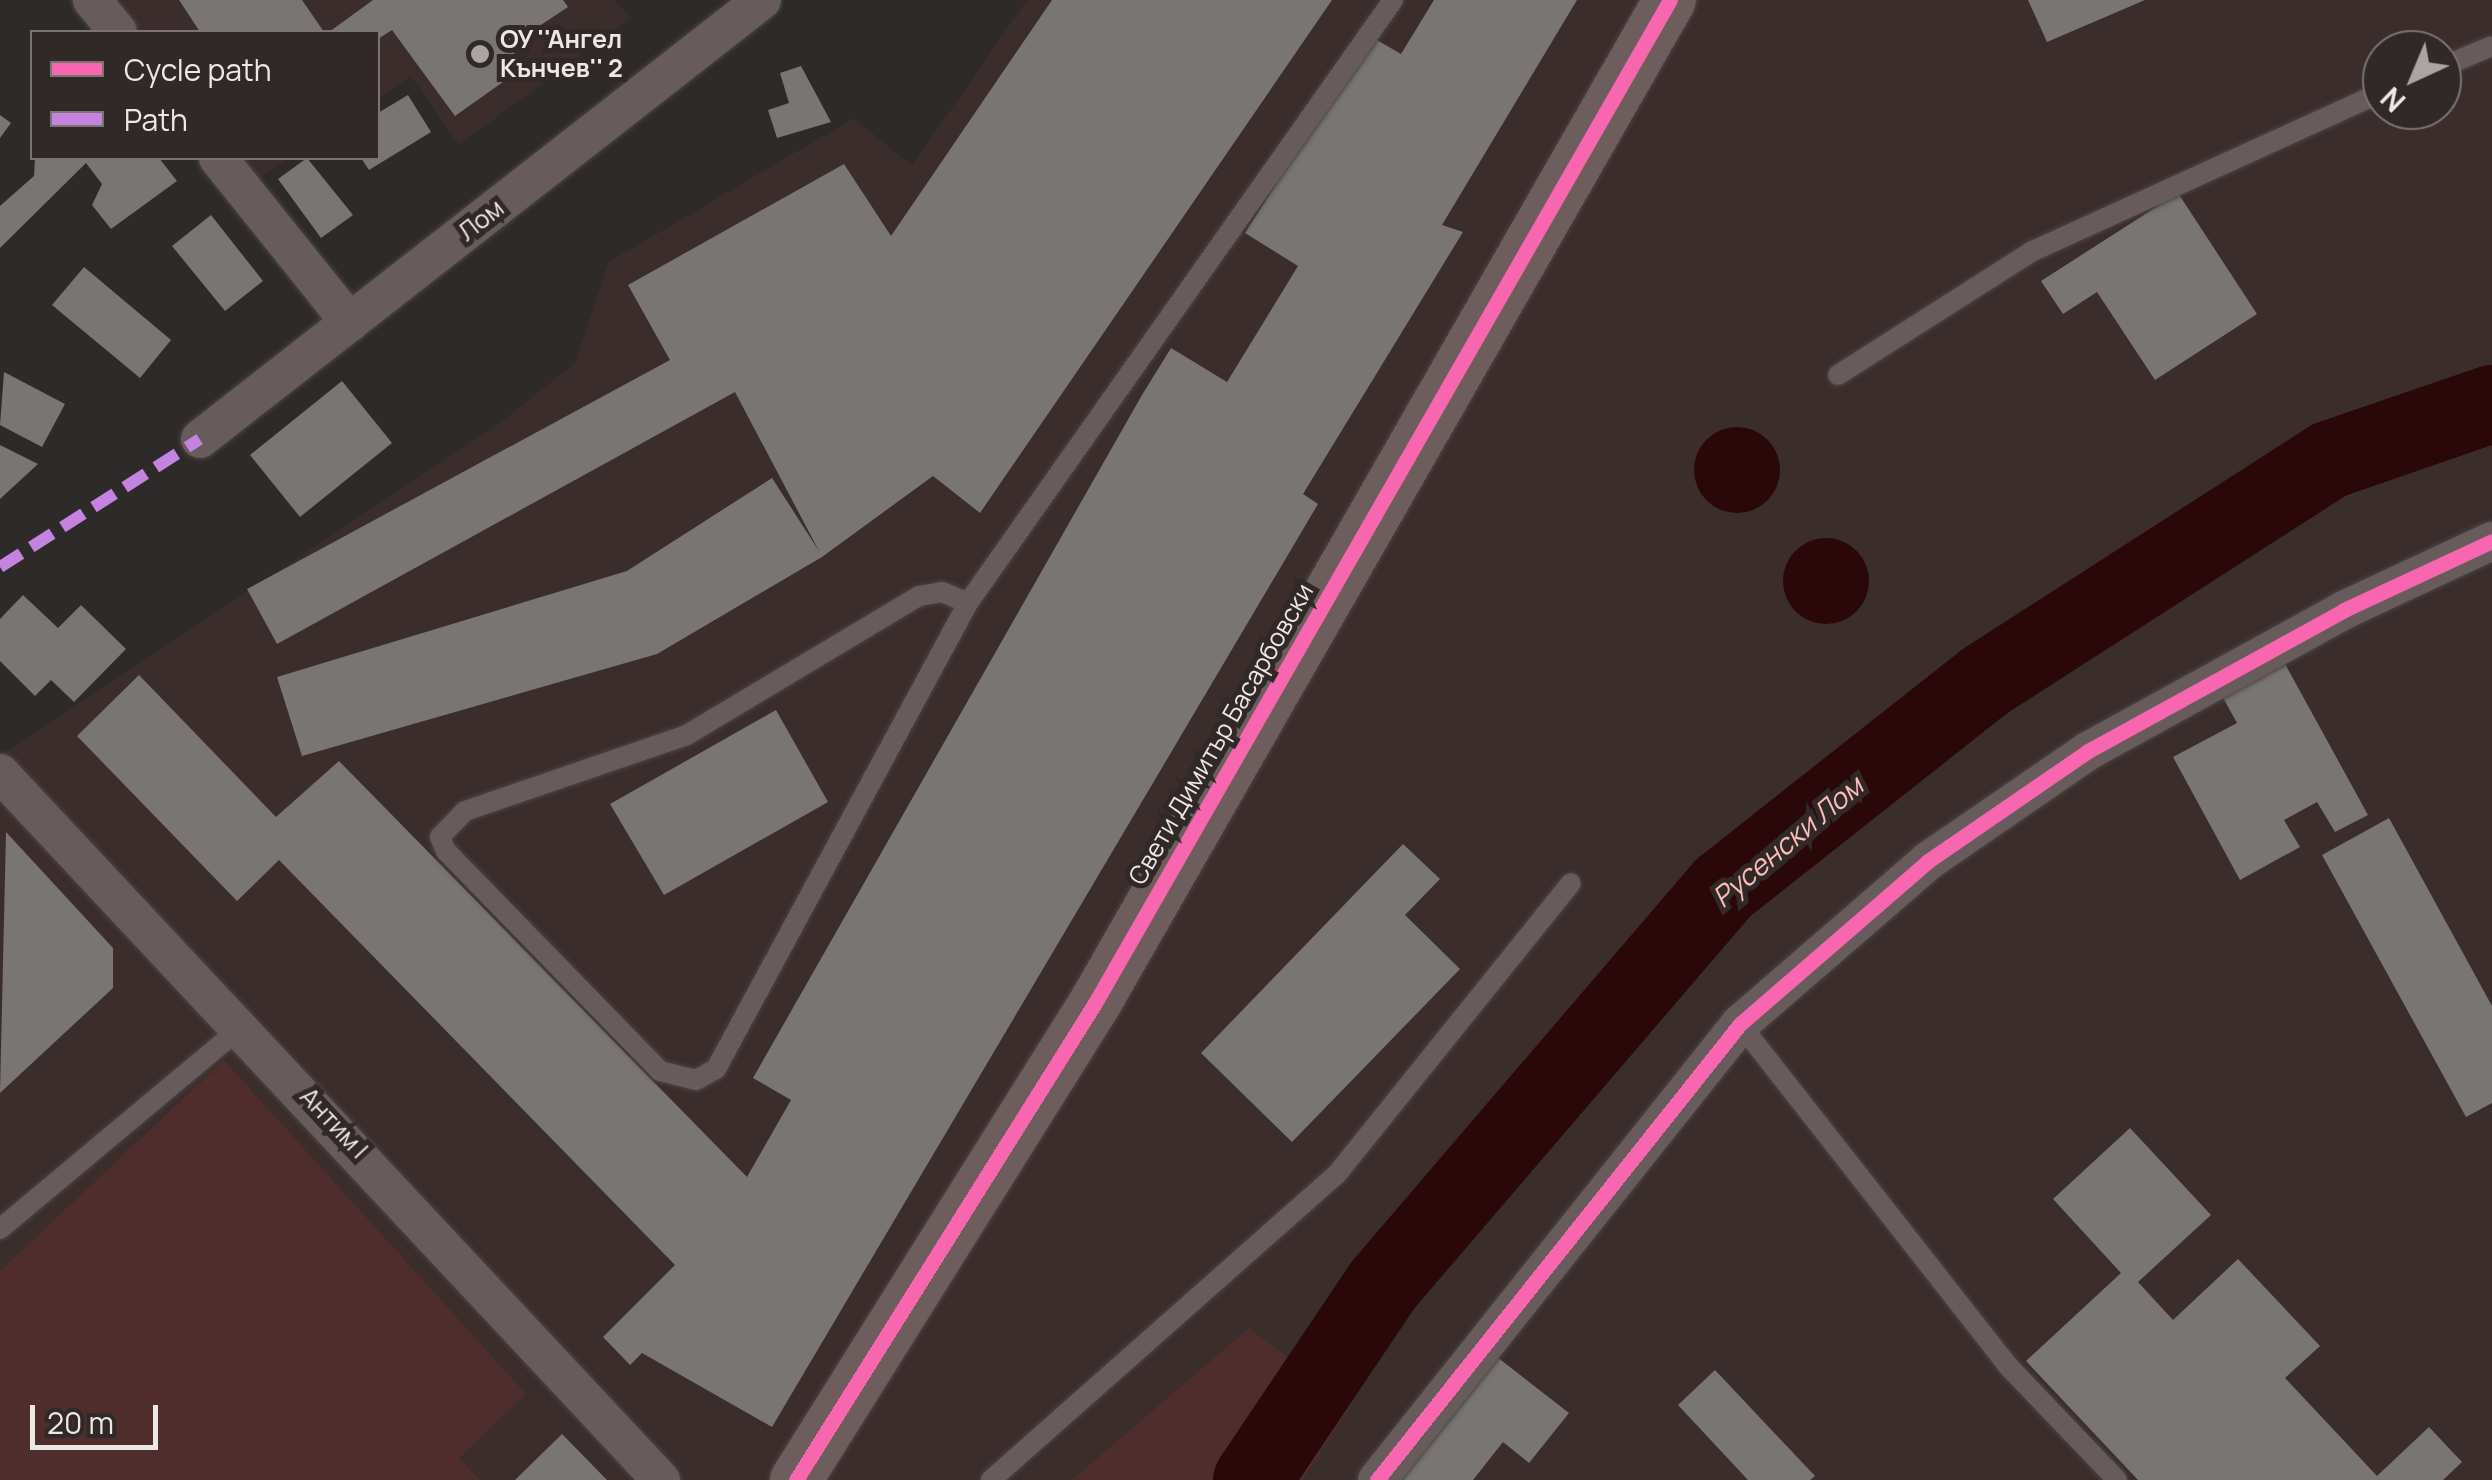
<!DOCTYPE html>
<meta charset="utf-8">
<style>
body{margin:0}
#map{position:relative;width:2492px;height:1480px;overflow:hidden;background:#2f2a2a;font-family:Manrope,sans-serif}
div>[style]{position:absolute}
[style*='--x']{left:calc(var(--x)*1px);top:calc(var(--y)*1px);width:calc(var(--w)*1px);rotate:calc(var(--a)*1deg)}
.built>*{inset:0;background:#3b2d2c}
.green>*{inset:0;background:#4e2d2c}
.water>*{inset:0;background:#2a0708}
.round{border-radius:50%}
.river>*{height:78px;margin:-39px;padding:0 39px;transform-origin:39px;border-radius:39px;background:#2a0708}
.building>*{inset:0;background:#7a7575}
.roads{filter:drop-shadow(0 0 2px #494545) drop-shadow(0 0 2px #494545)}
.lane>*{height:20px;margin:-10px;padding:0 10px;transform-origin:10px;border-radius:10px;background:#685b5b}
.street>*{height:38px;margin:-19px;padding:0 19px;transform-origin:19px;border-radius:19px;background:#685b5b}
.secondary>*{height:52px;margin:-26px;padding:0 26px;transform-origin:26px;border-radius:26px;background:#6d5e5d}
.quiet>*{height:12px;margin-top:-6px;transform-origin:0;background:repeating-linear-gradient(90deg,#c483df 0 25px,transparent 0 37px)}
.cycleway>*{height:15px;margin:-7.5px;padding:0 7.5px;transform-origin:7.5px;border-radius:7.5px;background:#f766af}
.dots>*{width:28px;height:28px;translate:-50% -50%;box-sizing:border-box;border:5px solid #312828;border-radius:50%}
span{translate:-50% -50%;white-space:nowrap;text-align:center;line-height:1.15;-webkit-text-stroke:10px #312828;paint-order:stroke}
.poi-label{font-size:25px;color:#ede7e6;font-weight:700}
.left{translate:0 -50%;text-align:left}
.street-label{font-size:25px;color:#ede7e6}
.water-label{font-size:28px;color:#fcbdb8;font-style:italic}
.legend{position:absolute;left:30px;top:30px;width:350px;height:130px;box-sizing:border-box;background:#312828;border:2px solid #7c7474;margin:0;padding:12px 18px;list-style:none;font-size:30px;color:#ede7e6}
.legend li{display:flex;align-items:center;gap:20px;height:50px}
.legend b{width:50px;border:2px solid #7c7474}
.north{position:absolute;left:2362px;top:30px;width:100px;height:100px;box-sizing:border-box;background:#312828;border:2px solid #7c7474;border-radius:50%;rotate:224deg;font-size:28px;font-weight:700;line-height:40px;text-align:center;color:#ede7e6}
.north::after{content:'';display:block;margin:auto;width:35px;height:45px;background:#aaa5a4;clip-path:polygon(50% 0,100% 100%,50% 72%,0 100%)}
.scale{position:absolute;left:30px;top:1405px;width:128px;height:45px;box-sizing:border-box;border:5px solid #ede7e6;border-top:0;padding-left:12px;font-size:30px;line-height:35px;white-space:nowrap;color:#ede7e6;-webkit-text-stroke:8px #312828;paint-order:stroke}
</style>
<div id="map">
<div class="built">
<div style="clip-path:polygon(116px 0,615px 0,631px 18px,459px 145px,411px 76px,378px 99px,378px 32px,141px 32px)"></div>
<div style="clip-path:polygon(evenodd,1027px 0,2492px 0,2492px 1480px,0 1480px,0 756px,492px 429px,575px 363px,609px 262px,854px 118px,912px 166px,1027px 0,2382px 50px,2442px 50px,2442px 110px,2382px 110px,2382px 50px)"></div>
<div style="clip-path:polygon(240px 158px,292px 158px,257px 179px)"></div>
</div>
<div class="green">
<div style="clip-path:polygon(224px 1060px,526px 1394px,459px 1458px,480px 1480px,0 1480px,0 1271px)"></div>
<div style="clip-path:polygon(1249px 1328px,1351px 1405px,1302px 1480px,1072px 1480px)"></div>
</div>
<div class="water">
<div class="round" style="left:1694px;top:427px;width:86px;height:86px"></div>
<div class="round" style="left:1783px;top:538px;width:86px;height:86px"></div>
</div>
<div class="river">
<div style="--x:1252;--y:1480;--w:235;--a:-56.1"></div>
<div style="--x:1383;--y:1285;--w:523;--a:-49.42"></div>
<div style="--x:1723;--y:888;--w:334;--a:-38.3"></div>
<div style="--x:1985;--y:681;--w:409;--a:-32.7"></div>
<div style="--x:2329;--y:460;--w:172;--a:-19"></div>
</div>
<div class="building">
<div style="clip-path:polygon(179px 0,302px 0,324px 32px,200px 32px)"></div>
<div style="clip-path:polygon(373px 0,563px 0,568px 7px,509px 46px,524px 67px,455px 116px,392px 30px,378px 39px,329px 32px)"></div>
<div style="clip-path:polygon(1052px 0,1332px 0,980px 513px,933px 476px,822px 557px,657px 654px,302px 756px,277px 677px,627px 571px,772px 478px,819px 551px,735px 392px,277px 644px,247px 589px,670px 360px,628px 285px,844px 164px,891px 236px)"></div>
<div style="clip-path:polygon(1434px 0,1577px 0,1442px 225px,1463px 232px,1303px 494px,1318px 504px,772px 1427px,642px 1353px,630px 1365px,603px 1337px,675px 1265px,279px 860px,237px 901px,77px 736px,139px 675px,276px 817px,339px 761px,747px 1177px,791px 1100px,753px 1078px,1142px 395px,1171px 348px,1227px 382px,1298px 266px,1245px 233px,1370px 36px,1401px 54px)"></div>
<div style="clip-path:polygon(2028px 0,2145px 0,2047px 42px)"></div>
<div style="clip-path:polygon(801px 66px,831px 122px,777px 138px,768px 110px,789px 103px,780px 73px)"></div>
<div style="clip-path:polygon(408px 95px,431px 132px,369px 170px,361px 158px,378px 158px,378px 113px)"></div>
<div style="clip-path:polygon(0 115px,11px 123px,0 138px)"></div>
<div style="clip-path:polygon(35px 158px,159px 158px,177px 181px,111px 229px,92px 205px,102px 184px,86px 163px,0 248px,0 206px,34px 176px)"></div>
<div style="clip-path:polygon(307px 158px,353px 215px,321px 238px,278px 179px)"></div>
<div style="clip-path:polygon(2178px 193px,2257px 314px,2155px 380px,2097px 292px,2063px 314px,2041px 281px)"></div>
<div style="clip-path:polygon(211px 215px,263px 281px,225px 311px,172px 246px)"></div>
<div style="clip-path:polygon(84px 267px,171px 340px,140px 378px,52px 305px)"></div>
<div style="clip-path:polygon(4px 372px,65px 404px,42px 447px,0 425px)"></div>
<div style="clip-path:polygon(342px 381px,392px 443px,300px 517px,250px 455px)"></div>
<div style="clip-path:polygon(0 445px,38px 464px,0 499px)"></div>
<div style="clip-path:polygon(23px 595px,58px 628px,81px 605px,126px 649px,74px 702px,51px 680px,35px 696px,0 661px,0 619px)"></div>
<div style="clip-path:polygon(2284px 662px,2368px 815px,2335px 832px,2317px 802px,2284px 820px,2300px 847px,2240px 880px,2173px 757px,2237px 723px,2222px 696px)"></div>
<div style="clip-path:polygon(776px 710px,828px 802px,664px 895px,610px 804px)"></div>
<div style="clip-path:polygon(2389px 818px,2492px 1006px,2492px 1103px,2466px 1117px,2322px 855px)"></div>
<div style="clip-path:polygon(6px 832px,113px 948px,113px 988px,0 1093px)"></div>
<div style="clip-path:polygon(1403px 844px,1440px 879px,1405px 915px,1460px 969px,1292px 1142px,1201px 1053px)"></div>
<div style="clip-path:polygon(2130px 1128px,2211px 1215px,2138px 1282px,2173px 1320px,2238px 1259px,2320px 1346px,2285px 1378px,2377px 1476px,2429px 1427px,2462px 1462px,2443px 1480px,2138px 1480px,2026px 1361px,2121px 1273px,2053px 1199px)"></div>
<div style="clip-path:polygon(1488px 1350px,1569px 1413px,1529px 1463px,1503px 1442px,1473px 1480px,1386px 1480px)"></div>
<div style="clip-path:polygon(1715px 1370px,1815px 1476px,1810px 1480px,1748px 1480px,1678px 1405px)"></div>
<div style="clip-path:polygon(562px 1434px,607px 1480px,515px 1480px)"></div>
</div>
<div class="roads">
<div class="lane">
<div style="--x:2442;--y:67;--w:54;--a:-22.8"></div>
<div style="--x:1838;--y:375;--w:231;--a:-32.5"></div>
<div style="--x:2033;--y:251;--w:384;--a:-24.5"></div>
<div style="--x:968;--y:603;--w:28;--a:-157"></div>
<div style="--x:942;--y:592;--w:23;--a:170"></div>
<div style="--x:919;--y:596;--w:270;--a:149.1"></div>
<div style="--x:687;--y:735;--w:235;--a:161.1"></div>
<div style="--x:465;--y:811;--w:36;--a:134"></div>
<div style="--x:440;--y:837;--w:15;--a:67"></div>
<div style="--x:446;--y:851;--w:307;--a:45.8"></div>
<div style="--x:660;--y:1071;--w:37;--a:14"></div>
<div style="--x:696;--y:1080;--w:23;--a:-29"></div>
<div style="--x:716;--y:1069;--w:530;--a:-61.6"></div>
<div style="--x:968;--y:603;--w:738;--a:-54.82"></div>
<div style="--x:1740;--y:1024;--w:434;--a:51.9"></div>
<div style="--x:2008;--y:1366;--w:158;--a:46.3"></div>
<div style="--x:0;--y:1229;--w:318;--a:-39.9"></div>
<div style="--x:991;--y:1480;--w:462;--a:-41.5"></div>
<div style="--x:1337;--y:1174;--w:373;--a:-51.2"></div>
</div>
<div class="street">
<div style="--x:92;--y:0;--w:41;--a:50.9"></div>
<div style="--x:218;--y:158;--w:211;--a:51.3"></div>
<div style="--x:200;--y:439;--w:713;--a:-37.99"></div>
<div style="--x:0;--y:773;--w:968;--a:46.93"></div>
<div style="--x:1377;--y:1480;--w:583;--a:-51.48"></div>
<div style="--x:1740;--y:1024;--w:249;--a:-40.9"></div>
<div style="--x:1928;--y:861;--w:194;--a:-34.5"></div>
<div style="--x:2088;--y:751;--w:292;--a:-28.8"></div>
<div style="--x:2344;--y:610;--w:163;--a:-25"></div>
</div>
<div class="secondary">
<div style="--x:796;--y:1480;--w:563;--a:-57.92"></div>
<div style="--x:1095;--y:1003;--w:1156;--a:-60.18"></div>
</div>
</div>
<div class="quiet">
<div style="--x:0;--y:567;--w:237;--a:-32.6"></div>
</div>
<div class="cycleway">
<div style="--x:796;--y:1480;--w:563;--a:-57.92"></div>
<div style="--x:1095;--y:1003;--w:1156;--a:-60.18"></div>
<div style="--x:1377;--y:1480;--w:583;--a:-51.48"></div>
<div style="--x:1740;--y:1024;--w:249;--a:-40.9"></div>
<div style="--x:1928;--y:861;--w:194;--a:-34.5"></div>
<div style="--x:2088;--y:751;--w:292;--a:-28.8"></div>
<div style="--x:2344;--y:610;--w:163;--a:-25"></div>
</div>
<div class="dots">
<div style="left:480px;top:54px;background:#aaa5a4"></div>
</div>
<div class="poi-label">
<span class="left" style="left:500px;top:54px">ОУ ''Ангел<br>Кънчев'' 2</span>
</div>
<div class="street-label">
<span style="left:481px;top:220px;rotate:-38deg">Лом</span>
<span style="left:1221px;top:734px;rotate:-60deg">Свети Димитър Басарбовски</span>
<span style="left:334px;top:1123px;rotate:47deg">Антим I</span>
</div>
<div class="water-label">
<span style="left:1787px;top:841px;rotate:-40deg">Русенски Лом</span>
</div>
<ul class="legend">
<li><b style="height:12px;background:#f766af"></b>Cycle path</li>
<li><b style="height:12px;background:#c483df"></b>Path</li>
</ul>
<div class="north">N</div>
<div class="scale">20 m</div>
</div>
